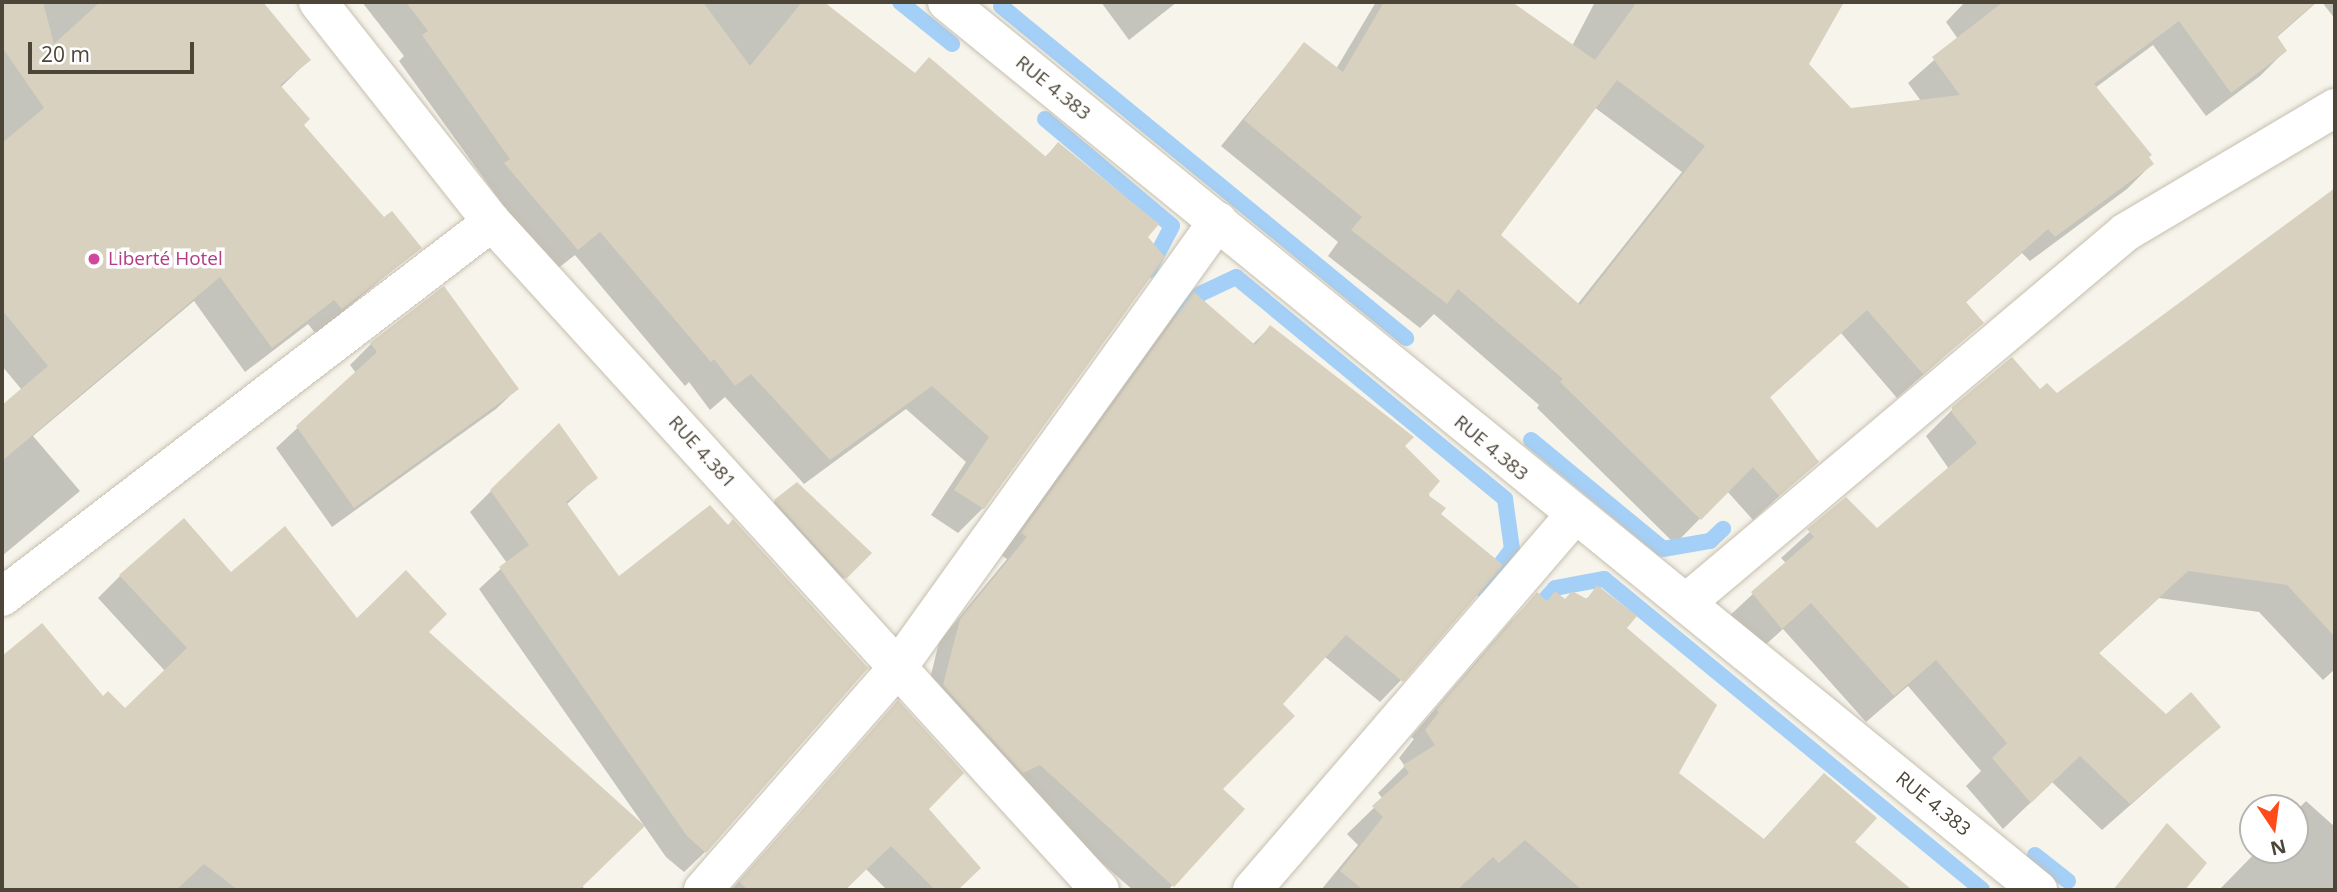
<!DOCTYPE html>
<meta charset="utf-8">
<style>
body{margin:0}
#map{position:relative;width:2337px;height:892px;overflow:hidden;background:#f6f4eb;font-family:"Open Sans",sans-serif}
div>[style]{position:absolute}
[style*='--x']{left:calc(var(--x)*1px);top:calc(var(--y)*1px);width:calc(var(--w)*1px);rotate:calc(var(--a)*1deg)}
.shadow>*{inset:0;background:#0003}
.stream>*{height:16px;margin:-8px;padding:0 8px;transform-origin:8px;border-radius:8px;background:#a4cff6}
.building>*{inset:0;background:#d9d1bf}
.roads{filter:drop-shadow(0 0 2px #c6bfaf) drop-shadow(0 0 2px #c6bfaf)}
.minor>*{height:38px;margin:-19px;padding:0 19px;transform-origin:19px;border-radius:19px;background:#fff}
.dots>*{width:19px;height:19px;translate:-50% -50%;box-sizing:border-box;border:4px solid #fff;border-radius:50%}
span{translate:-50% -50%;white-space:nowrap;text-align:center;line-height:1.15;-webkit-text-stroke:7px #fff;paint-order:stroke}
.street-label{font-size:19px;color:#4c4538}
.hotel-label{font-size:19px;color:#b23c85}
.left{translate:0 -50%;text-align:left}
.frame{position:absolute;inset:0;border:4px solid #4c4538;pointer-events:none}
.north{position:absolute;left:2239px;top:794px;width:70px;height:70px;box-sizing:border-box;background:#fff;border:2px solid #b7b5af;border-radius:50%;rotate:167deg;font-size:19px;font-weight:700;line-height:28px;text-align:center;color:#4c4538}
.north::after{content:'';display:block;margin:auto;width:24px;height:32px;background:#ff4b19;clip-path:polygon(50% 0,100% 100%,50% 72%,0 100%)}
.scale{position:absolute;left:28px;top:42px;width:166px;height:32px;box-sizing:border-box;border:4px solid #4c4538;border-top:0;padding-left:9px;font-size:21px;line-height:24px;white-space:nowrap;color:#4c4538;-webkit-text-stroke:5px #fff;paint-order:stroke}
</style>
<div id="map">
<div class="shadow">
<div style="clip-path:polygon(2px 2px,261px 2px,309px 60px,280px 88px,302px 125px,384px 220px,419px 248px,316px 334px,308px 324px,245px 372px,194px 301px,33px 436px,80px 491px,2px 556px,2px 407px,22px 390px,2px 366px)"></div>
<div style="clip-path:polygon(362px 2px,821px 2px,914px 75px,1044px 158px,1058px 144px,1146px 237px,983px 508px,958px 533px,931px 515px,966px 462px,906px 409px,804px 484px,725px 397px,710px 410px,689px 382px,685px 386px,575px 255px,552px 273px,399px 61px,404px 56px)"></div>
<div style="clip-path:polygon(1101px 2px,1177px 2px,1129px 40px)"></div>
<div style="clip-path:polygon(evenodd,1376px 2px,1509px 2px,1572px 46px,1595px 2px,1844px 2px,1752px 144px,1850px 110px,1921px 101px,1908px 83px,1958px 39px,1946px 22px,1965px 2px,2317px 2px,2276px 38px,2285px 51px,2260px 76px,2206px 116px,2153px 45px,2095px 88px,2152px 164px,2127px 189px,2030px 261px,2022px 253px,1965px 303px,1982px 323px,1897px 398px,1841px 333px,1769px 398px,1817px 462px,1753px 520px,1727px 491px,1675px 544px,1537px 408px,1539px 405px,1434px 314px,1420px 328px,1328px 256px,1338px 242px,1221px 146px,1304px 44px,1336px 69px,1376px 2px,1594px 107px,1682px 172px,1577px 305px,1498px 236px,1594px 107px)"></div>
<div style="clip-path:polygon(2322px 2px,2335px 2px,2335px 19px)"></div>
<div style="clip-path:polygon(2335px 206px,2335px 669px,2323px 680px,2259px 612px,2159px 598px,2098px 654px,2166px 716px,2219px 727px,2102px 830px,2052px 782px,2003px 829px,1966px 786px,1981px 771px,1908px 686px,1866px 722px,1783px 629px,1754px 655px,1725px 620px,1786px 563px,1781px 558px,1846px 499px,1877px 530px,1949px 469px,1926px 436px,1953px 409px,2040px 391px,2057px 395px)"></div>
<div style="clip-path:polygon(444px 289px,517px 389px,496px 409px,332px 527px,276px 448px,356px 373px,350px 365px,371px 344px)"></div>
<div style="clip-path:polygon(1194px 294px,1252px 345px,1270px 327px,1403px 446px,1439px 514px,1401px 680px,1380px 702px,1324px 656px,1280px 704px,1220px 790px,1242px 809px,1168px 890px,1133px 890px,923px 708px,939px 642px,1007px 559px,1001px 555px,1173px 316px)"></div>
<div style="clip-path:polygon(596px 478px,566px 505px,705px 852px,684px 872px,666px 857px,479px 589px,507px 563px,470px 512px,491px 491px)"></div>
<div style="clip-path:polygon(775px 501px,869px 553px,834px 588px,765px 512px)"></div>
<div style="clip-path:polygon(231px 574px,357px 620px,426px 632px,585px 890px,2px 890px,2px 658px,41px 626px,103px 698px,125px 711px,165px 671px,98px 598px,120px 576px)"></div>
<div style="clip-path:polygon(1598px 588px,1625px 628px,1677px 773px,1763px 840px,1824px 775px,1852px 842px,1909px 890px,1321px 890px,1358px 845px,1347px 834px,1383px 799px,1378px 793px,1405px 766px,1399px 758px,1414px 739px,1411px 737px,1511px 621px,1537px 595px,1546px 602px,1585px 600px)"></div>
<div style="clip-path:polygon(898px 703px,927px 808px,979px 868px,957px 890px,887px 890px,866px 869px,845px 890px,731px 890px)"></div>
<div style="clip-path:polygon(2306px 801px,2335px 827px,2335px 890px,2219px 890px,2258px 850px,2295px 850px,2295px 812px)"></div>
</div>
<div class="stream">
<div style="--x:900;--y:2;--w:67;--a:38.9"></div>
<div style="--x:1001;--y:6;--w:524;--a:39.34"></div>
<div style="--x:1045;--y:119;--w:166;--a:40.1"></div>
<div style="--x:1172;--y:226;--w:50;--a:117.6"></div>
<div style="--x:1184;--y:312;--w:24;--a:-48"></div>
<div style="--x:1200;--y:294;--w:40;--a:-25"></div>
<div style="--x:1236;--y:277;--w:349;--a:39.5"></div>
<div style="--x:1505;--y:499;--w:50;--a:82"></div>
<div style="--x:1512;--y:549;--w:50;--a:126.9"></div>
<div style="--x:1531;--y:440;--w:171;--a:39.5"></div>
<div style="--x:1663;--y:549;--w:48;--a:-9.7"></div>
<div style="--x:1710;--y:541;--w:18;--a:-43"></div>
<div style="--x:1531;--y:615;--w:36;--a:-48"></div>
<div style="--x:1555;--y:588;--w:50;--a:-10.4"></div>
<div style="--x:1604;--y:579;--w:489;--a:39.4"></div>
<div style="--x:2035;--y:855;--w:42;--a:38.2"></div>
</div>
<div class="building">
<div style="clip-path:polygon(2px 2px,43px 2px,54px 44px,100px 2px,263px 2px,311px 60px,280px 85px,310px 119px,304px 125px,384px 217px,392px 211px,422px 248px,342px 309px,334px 300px,272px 348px,220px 277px,2px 461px,2px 405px,48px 366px,2px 310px,2px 143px,44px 108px,2px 47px)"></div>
<div style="clip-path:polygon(406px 2px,703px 2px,750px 66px,802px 2px,824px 2px,915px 73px,929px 57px,1046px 157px,1058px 142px,1159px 224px,1148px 237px,1165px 257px,984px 509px,954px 490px,989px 437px,932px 386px,830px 460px,751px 374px,735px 386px,714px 359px,711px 362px,600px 232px,578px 250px,504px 163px,510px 159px,422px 35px,428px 31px)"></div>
<div style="clip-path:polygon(evenodd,1384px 2px,1512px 2px,1595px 60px,1637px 2px,1844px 2px,1809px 64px,1851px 108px,1960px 95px,1932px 57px,2003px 2px,2316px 2px,2277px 36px,2287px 51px,2231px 93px,2179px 21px,2094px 84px,2152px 155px,2149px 157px,2154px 164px,2055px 237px,2048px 229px,1966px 302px,1984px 323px,1923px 374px,1867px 310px,1770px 397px,1819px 462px,1779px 496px,1753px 467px,1701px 520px,1560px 382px,1563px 379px,1458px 289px,1447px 304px,1351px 230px,1362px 217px,1244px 120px,1304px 42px,1343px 72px,1384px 2px,1617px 80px,1705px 146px,1580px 305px,1501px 235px,1617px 80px)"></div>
<div style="clip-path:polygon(2335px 188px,2335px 637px,2287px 585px,2188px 571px,2099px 653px,2166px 714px,2191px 692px,2221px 727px,2130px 804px,2080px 756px,2031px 803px,1992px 758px,2007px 743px,1936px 660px,1894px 696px,1811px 603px,1782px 629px,1751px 592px,1814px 537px,1807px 529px,1846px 497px,1877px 528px,1977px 443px,1952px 413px,1952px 407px,2012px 357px,2040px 389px,2047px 383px,2057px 393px)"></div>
<div style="clip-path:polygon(444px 286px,519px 389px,354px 508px,296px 426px,377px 352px,370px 343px)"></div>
<div style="clip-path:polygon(1194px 292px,1255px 345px,1270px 325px,1414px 437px,1405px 446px,1440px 481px,1428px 495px,1446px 508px,1441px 514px,1503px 565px,1403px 682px,1346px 635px,1283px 704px,1295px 716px,1223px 789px,1245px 809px,1174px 887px,1040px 765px,1023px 773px,943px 685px,960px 619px,1027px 537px,1021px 533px)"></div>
<div style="clip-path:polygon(559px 423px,598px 478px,566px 502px,619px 576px,710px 505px,728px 525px,733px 519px,868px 668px,706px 853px,687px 836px,499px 567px,529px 545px,490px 490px)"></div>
<div style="clip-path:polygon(797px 482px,872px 553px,846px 579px,774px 500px)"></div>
<div style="clip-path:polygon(184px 518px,231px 572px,285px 526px,357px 618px,406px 570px,447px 614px,429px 632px,645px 826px,579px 890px,238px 890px,204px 864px,176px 890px,2px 890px,2px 656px,42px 623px,103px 696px,108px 691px,125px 708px,187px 648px,119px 575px)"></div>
<div style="clip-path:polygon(1597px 585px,1637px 616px,1627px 628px,1717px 705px,1679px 773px,1764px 839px,1824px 773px,1877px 818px,1855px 842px,1912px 890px,1582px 890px,1525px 840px,1499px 863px,1493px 857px,1457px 890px,1363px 890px,1340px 871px,1383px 817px,1372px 806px,1409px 773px,1403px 765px,1435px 745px,1425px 730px,1439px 712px,1436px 710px,1537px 592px,1547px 601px,1555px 591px,1565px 599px,1572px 591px,1587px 599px)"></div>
<div style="clip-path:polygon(898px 700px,964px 773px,929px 809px,981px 868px,958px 890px,935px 890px,891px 846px,845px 890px,748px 890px,739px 882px)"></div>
<div style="clip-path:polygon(2167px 823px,2207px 863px,2185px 890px,2113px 890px)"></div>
</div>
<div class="roads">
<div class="minor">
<div style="--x:318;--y:2;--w:280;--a:51.7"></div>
<div style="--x:492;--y:222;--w:903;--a:47.69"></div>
<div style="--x:947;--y:2;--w:1407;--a:39.14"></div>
<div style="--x:2;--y:597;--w:617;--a:-37.43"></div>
<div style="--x:1687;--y:602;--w:574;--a:-40.13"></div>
<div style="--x:2126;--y:232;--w:243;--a:-30.7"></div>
<div style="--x:703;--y:890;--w:296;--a:-48.8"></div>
<div style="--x:898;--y:667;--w:549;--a:-54.34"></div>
<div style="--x:1252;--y:890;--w:494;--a:-49.3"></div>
</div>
</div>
<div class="dots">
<div style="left:94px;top:259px;background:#d1479c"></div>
</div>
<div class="street-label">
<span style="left:1053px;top:88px;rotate:39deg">RUE 4.383</span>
<span style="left:1491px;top:448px;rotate:40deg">RUE 4.383</span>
<span style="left:702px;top:452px;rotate:48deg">RUE 4.381</span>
<span style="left:1933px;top:804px;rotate:39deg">RUE 4.383</span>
</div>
<div class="hotel-label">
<span class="left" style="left:108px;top:259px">Liberté Hotel</span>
</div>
<div class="frame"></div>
<div class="north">N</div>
<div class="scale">20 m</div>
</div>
